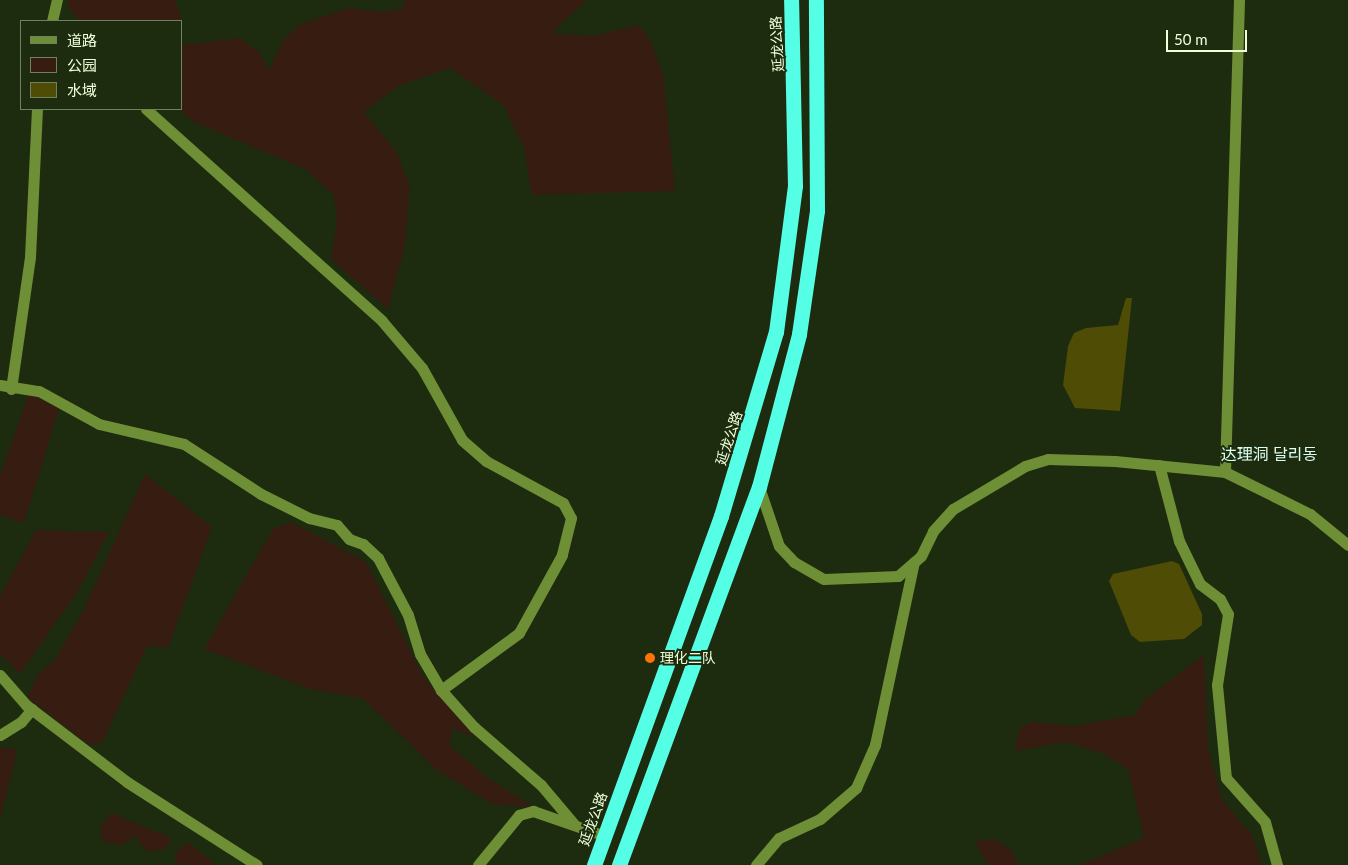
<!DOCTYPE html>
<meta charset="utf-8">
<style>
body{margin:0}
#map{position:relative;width:1348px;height:865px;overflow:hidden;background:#1d2c0e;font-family:Lato,"Noto Sans SC","Noto Sans KR",sans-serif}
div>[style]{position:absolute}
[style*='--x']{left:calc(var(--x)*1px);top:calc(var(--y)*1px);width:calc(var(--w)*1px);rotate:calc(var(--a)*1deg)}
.green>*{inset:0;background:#371c11}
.water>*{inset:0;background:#4e4c05}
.minor>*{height:11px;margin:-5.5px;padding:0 5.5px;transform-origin:5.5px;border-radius:5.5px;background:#6e8f35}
.highway>*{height:15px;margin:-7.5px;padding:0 7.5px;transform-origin:7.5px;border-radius:7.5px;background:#55ffe6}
.dots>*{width:14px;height:14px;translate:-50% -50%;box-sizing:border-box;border:2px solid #1d2c0e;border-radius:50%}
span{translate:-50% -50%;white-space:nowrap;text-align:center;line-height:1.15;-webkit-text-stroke:4px #1d2c0e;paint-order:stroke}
.street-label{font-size:14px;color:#eeffda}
.poi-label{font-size:14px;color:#eeffda}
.left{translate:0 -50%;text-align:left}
.quarter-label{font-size:16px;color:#dcfff4}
.legend{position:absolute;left:20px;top:20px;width:162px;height:90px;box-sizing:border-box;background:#1d2c0e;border:1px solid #718060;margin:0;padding:6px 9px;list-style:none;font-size:15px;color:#eeffda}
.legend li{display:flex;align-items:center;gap:10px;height:25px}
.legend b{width:25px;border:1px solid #718060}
.scale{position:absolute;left:1166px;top:30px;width:81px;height:22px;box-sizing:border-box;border:2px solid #eeffda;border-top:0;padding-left:6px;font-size:15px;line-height:18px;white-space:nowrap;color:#eeffda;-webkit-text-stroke:4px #1d2c0e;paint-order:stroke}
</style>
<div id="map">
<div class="green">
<div style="clip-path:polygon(68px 0,175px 0,183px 26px,181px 21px,79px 21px,67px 6px)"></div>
<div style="clip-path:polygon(405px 0,586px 0,552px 33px,593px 36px,638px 25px,649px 38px,663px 73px,675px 191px,532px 195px,524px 148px,503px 105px,450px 68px,398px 86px,364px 112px,397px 153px,410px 186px,405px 245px,388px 309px,331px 259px,337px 222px,334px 196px,307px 170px,192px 121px,179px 109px,181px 45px,239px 38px,258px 51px,269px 70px,284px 39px,299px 25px,348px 8px,381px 12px,402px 9px)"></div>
<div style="clip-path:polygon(29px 393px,59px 408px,24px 523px,0 515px,0 476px)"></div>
<div style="clip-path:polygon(145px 474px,212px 527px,168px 648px,147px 646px,102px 743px,89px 745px,28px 698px,36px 677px,56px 658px,83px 611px)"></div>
<div style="clip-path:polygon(291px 522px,366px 562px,424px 678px,474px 737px,452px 728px,450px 746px,489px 779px,534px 807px,493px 804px,437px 770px,362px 698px,313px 690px,204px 649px,273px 529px)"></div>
<div style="clip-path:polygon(36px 530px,109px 532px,79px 589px,20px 674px,0 654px,0 597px)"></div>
<div style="clip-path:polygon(1204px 655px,1208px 748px,1222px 800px,1253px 837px,1262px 865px,1079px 865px,1144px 838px,1128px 769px,1102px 753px,1065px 742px,1015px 751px,1020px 727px,1031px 722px,1074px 726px,1135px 715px,1145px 699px)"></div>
<div style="clip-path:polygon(0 747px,17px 750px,0 820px)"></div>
<div style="clip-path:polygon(111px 813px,171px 838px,166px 850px,148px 851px,138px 842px,138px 835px,121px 845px,102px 841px,101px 826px)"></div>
<div style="clip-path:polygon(994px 839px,1012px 851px,1018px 865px,988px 865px,975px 841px)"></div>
<div style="clip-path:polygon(188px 842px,216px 865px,176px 864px,175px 853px)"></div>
</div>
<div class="water">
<div style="clip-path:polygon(1126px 298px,1132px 298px,1120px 411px,1075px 408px,1063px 385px,1068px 346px,1074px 333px,1086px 328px,1118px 325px)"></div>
<div style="clip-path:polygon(1172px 561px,1179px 564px,1202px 614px,1202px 625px,1184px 639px,1140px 642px,1131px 635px,1109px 581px,1113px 574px)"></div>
</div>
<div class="minor">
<div style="--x:52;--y:21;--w:22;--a:-77"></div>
<div style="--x:146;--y:109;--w:317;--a:41.9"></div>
<div style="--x:382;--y:321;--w:62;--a:49.6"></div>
<div style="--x:422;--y:368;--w:82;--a:60.9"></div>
<div style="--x:462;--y:440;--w:32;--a:41"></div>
<div style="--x:486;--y:461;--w:88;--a:28.6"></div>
<div style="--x:563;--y:503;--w:17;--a:62"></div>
<div style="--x:571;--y:518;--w:38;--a:104"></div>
<div style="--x:562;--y:555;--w:89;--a:118.9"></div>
<div style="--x:519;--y:633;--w:97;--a:143.8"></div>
<div style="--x:0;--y:385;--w:39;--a:9"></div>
<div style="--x:39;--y:391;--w:68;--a:28.8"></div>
<div style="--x:99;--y:424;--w:87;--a:13.2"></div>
<div style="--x:184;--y:444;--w:92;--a:33"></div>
<div style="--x:261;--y:494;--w:54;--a:26.6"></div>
<div style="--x:309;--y:518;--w:29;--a:14"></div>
<div style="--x:337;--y:525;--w:18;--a:49"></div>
<div style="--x:349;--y:539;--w:15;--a:20"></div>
<div style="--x:363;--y:544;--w:21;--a:43"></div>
<div style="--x:378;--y:558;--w:64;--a:62.2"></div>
<div style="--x:408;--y:615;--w:41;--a:72.9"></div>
<div style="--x:420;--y:654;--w:42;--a:59.7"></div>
<div style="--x:441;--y:690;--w:50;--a:48.3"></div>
<div style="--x:474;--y:727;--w:89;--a:40.9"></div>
<div style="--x:541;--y:785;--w:51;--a:49.8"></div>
<div style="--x:11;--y:389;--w:133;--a:-81.8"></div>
<div style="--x:30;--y:257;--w:148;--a:-87.3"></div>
<div style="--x:1159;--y:465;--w:79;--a:75.3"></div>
<div style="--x:1179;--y:541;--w:48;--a:64"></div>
<div style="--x:1200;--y:584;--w:25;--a:37"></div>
<div style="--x:1220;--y:599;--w:17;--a:62"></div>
<div style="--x:1228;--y:614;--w:72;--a:98.8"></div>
<div style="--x:1217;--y:685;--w:93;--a:84.5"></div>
<div style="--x:1226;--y:778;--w:59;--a:48.4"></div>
<div style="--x:1265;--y:822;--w:45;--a:74.4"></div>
<div style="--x:1225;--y:472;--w:472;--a:-88.3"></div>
<div style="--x:759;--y:487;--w:62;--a:71.3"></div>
<div style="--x:779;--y:546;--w:22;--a:47"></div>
<div style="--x:794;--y:562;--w:34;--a:30"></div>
<div style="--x:824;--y:579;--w:74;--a:-2.3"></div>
<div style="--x:898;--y:576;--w:30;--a:-41"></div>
<div style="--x:921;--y:556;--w:28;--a:-64"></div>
<div style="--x:933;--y:531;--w:30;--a:-48"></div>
<div style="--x:953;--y:509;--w:84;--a:-30.8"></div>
<div style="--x:1025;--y:466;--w:24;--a:-17"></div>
<div style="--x:1048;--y:459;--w:67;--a:1.7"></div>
<div style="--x:1115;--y:461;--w:111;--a:5.7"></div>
<div style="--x:1225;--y:472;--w:95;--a:26.3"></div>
<div style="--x:1310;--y:514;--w:49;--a:39.2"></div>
<div style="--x:0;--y:675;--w:40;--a:49"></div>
<div style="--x:26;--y:705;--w:127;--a:37.3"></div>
<div style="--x:127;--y:782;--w:154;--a:32.6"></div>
<div style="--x:0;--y:735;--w:25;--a:-32"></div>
<div style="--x:21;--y:722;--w:17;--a:-50"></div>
<div style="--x:478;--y:865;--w:65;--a:-50.6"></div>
<div style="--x:519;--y:815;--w:15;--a:-16"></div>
<div style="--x:533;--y:811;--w:76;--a:19.1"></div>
<div style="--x:756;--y:865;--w:35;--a:-50"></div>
<div style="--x:779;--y:838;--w:45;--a:-24.9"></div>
<div style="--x:820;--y:819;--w:48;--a:-40.7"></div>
<div style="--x:856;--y:788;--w:47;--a:-66.2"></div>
<div style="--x:875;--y:745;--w:187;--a:-78"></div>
</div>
<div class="highway">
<div style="--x:594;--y:865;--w:371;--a:-70"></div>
<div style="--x:721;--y:516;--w:192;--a:-73.4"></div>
<div style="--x:776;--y:332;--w:147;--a:-82.6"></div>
<div style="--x:795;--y:186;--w:186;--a:-91.2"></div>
<div style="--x:619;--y:865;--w:403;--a:-69.7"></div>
<div style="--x:759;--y:487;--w:158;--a:-75.3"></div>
<div style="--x:799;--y:334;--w:124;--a:-81.7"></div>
<div style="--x:817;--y:211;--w:211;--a:-90.3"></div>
</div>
<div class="dots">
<div style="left:650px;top:658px;background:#ff7206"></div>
</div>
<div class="street-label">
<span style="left:777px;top:44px;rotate:-93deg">延龙公路</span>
<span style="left:729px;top:438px;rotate:-72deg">延龙公路</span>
<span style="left:593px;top:819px;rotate:-70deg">延龙公路</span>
</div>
<div class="poi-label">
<span class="left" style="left:660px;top:658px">理化二队</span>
</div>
<div class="quarter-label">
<span style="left:1269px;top:454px">达理洞 달리동</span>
</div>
<ul class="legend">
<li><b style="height:6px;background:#6e8f35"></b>道路</li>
<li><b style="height:14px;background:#371c11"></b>公园</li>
<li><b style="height:14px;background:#4e4c05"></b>水域</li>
</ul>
<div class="scale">50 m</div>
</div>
